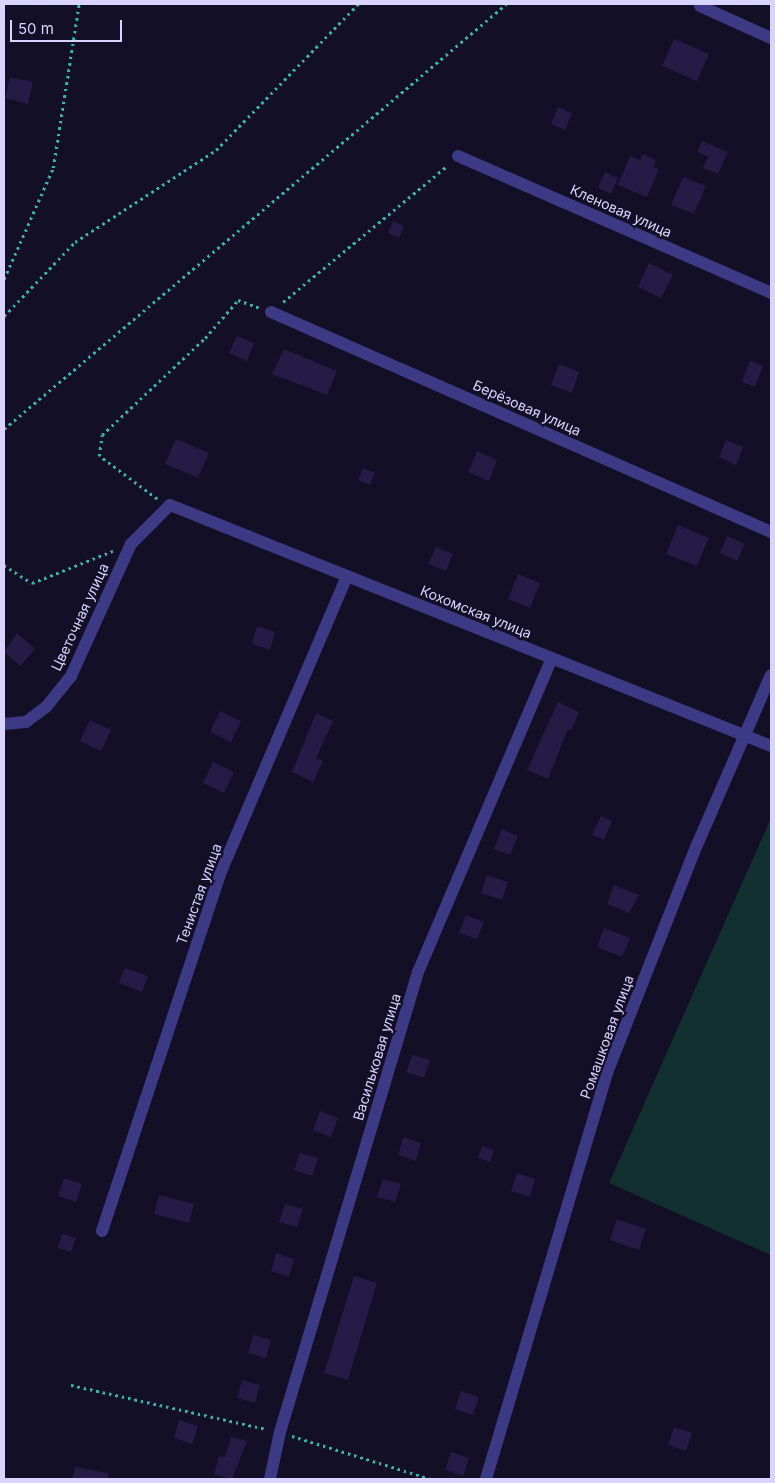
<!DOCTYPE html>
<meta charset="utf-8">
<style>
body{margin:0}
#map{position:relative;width:775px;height:1483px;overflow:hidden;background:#130f26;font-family:Inter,sans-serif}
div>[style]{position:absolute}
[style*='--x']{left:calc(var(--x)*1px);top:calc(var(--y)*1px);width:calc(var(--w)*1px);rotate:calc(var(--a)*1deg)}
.green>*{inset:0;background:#12302f}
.building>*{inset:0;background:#241b47}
.path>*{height:2.5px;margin-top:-1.25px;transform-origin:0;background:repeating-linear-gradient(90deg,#2fb8b0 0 2.5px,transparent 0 6.5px)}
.minor>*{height:12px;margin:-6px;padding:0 6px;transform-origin:6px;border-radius:6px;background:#3d3a85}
span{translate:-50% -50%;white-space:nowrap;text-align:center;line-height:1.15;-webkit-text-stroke:4.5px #130f26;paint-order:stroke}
.street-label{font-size:14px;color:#d9d4ff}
.frame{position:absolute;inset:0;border:5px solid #d9d4ff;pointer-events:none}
.scale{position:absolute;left:10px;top:20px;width:112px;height:22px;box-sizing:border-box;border:2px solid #d9d4ff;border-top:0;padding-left:6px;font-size:15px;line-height:18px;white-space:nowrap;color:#d9d4ff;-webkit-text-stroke:4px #130f26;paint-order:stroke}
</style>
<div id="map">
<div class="green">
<div style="clip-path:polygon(771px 818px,771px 1255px,609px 1183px)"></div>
</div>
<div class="building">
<div style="clip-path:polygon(674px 39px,709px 54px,697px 81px,662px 66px)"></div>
<div style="clip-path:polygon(10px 77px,33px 82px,28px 104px,5px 98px)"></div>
<div style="clip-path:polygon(558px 107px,572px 113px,565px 130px,551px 124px)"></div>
<div style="clip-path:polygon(702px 141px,728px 152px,718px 174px,703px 168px,708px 157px,697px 152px)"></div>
<div style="clip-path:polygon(643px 154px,656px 160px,653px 167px,659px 169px,647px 197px,618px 185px,630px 156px,640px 160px)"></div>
<div style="clip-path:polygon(605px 172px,618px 178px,611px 194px,598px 188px)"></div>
<div style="clip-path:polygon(683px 177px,706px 186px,694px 214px,671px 205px)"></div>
<div style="clip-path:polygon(393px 221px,404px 226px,399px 238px,388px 233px)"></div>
<div style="clip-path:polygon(649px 263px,673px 275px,661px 298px,638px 287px)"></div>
<div style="clip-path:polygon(237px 336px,254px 343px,247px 361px,229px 353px)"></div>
<div style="clip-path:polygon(284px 349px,337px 371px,327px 395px,272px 374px)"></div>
<div style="clip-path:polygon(750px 361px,763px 366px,755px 387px,742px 382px)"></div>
<div style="clip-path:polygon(559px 364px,579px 372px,572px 393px,551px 385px)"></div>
<div style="clip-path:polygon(176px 439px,209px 453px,198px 478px,165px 464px)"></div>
<div style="clip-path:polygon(726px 440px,743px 447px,736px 465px,719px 457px)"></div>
<div style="clip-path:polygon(477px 451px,497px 460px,489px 481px,468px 472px)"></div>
<div style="clip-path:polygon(363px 468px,375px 473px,370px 485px,358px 480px)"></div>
<div style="clip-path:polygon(678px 525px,709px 538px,697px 566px,666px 554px)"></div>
<div style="clip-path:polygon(727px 536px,745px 544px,737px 561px,720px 553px)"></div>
<div style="clip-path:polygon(436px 547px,453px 554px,446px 571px,428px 564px)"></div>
<div style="clip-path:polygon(518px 574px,540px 583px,530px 608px,508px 599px)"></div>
<div style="clip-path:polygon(257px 626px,275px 632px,270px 650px,252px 644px)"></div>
<div style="clip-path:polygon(17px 633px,35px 649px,20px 666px,4px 652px)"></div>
<div style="clip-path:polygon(558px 702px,579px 712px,571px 731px,568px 729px,548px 779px,527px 770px)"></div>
<div style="clip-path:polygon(220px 711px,241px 721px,231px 742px,210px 732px)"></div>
<div style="clip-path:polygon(316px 713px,333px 721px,316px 758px,323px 761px,313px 782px,292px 772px)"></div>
<div style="clip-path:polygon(90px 720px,111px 730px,101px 751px,80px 741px)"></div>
<div style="clip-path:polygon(213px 762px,234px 772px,224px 793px,203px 783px)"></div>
<div style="clip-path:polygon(601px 816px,612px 821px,604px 840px,592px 835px)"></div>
<div style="clip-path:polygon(502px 829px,518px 836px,510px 855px,494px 849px)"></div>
<div style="clip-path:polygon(487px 875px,508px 882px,502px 900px,481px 893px)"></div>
<div style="clip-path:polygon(614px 885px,639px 895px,629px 913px,607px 904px)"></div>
<div style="clip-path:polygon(466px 915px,484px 922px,477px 939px,459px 933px)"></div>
<div style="clip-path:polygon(604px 928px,630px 938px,622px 957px,597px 947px)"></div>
<div style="clip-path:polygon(125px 968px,148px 976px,142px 992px,119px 983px)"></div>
<div style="clip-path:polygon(412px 1055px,430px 1060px,424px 1078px,406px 1072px)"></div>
<div style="clip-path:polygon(320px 1111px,338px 1118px,331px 1137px,313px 1130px)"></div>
<div style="clip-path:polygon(403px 1137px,421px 1143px,416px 1161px,398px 1155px)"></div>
<div style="clip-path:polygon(482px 1146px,494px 1150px,490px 1162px,478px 1158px)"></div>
<div style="clip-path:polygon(300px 1153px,318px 1158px,312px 1176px,294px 1170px)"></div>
<div style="clip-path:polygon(517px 1173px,535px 1179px,530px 1197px,511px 1191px)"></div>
<div style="clip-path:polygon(64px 1178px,82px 1184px,76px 1202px,58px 1196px)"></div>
<div style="clip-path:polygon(383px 1179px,401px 1184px,395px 1202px,377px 1197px)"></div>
<div style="clip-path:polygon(159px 1195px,194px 1204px,189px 1223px,154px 1214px)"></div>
<div style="clip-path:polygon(285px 1204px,303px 1209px,297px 1227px,279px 1222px)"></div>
<div style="clip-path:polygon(617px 1219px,646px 1229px,639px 1250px,610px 1240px)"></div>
<div style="clip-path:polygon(62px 1234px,76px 1238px,71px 1252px,58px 1248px)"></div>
<div style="clip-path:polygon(276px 1253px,294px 1259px,289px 1277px,271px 1271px)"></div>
<div style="clip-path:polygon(354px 1276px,377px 1283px,348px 1380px,324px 1373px)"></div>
<div style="clip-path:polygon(253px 1335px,271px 1340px,266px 1358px,248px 1353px)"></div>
<div style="clip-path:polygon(242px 1380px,260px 1385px,255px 1403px,237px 1398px)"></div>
<div style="clip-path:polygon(461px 1391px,479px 1397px,473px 1415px,455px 1409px)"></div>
<div style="clip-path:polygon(179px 1420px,198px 1426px,192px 1444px,174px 1438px)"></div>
<div style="clip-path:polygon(674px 1427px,692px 1433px,686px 1451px,668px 1445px)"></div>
<div style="clip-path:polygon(231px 1437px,247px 1441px,232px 1479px,214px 1474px,219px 1456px,225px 1457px)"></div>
<div style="clip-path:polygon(451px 1452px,469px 1458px,463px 1476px,445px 1470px)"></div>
<div style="clip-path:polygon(75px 1467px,108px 1473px,108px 1479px,72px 1479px)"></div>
</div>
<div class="path">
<div style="--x:4;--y:279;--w:121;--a:-66.2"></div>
<div style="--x:53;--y:168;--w:166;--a:-81"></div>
<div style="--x:283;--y:302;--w:214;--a:-39.7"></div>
<div style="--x:4;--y:316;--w:103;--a:-46.2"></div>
<div style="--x:75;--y:242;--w:168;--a:-33.1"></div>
<div style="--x:216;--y:150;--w:204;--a:-45.8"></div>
<div style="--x:4;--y:429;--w:658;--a:-40.25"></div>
<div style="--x:157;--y:499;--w:72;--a:-143.4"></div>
<div style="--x:99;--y:456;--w:21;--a:-82"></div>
<div style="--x:102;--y:435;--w:141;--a:-43.3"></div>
<div style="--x:205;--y:338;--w:50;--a:-49"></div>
<div style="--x:238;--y:300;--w:23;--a:20"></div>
<div style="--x:4;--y:565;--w:33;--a:33"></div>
<div style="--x:32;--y:583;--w:87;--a:-21.6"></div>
<div style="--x:71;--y:1385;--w:201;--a:12.7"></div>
<div style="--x:292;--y:1436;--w:145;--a:17.2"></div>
</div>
<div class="minor">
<div style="--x:700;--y:6;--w:78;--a:24.3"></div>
<div style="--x:458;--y:156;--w:342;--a:23.6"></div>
<div style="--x:271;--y:312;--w:546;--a:23.75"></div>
<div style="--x:4;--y:724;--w:22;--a:-5"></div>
<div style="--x:26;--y:722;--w:25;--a:-37"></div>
<div style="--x:46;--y:707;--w:40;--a:-51"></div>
<div style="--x:71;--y:676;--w:145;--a:-65.6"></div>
<div style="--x:131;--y:544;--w:55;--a:-45"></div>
<div style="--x:170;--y:505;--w:648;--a:21.85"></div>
<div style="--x:102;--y:1231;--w:376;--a:-71.7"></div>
<div style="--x:220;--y:874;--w:324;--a:-66.9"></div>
<div style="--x:270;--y:1479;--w:48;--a:-78"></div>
<div style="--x:280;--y:1432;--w:480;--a:-73.3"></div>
<div style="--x:418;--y:972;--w:341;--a:-66.9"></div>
<div style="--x:486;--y:1479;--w:424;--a:-73.4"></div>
<div style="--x:607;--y:1073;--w:245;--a:-68.5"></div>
<div style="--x:697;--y:845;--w:185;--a:-66.5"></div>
</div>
<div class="street-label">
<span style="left:621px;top:211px;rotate:24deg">Кленовая улица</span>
<span style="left:527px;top:408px;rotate:24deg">Берёзовая улица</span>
<span style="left:476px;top:612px;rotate:22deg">Кохомская улица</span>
<span style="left:80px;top:617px;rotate:-65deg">Цветочная улица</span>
<span style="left:199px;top:894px;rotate:-70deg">Тенистая улица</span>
<span style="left:607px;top:1037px;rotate:-70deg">Ромашковая улица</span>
<span style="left:377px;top:1057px;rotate:-73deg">Васильковая улица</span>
</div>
<div class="frame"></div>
<div class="scale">50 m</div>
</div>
